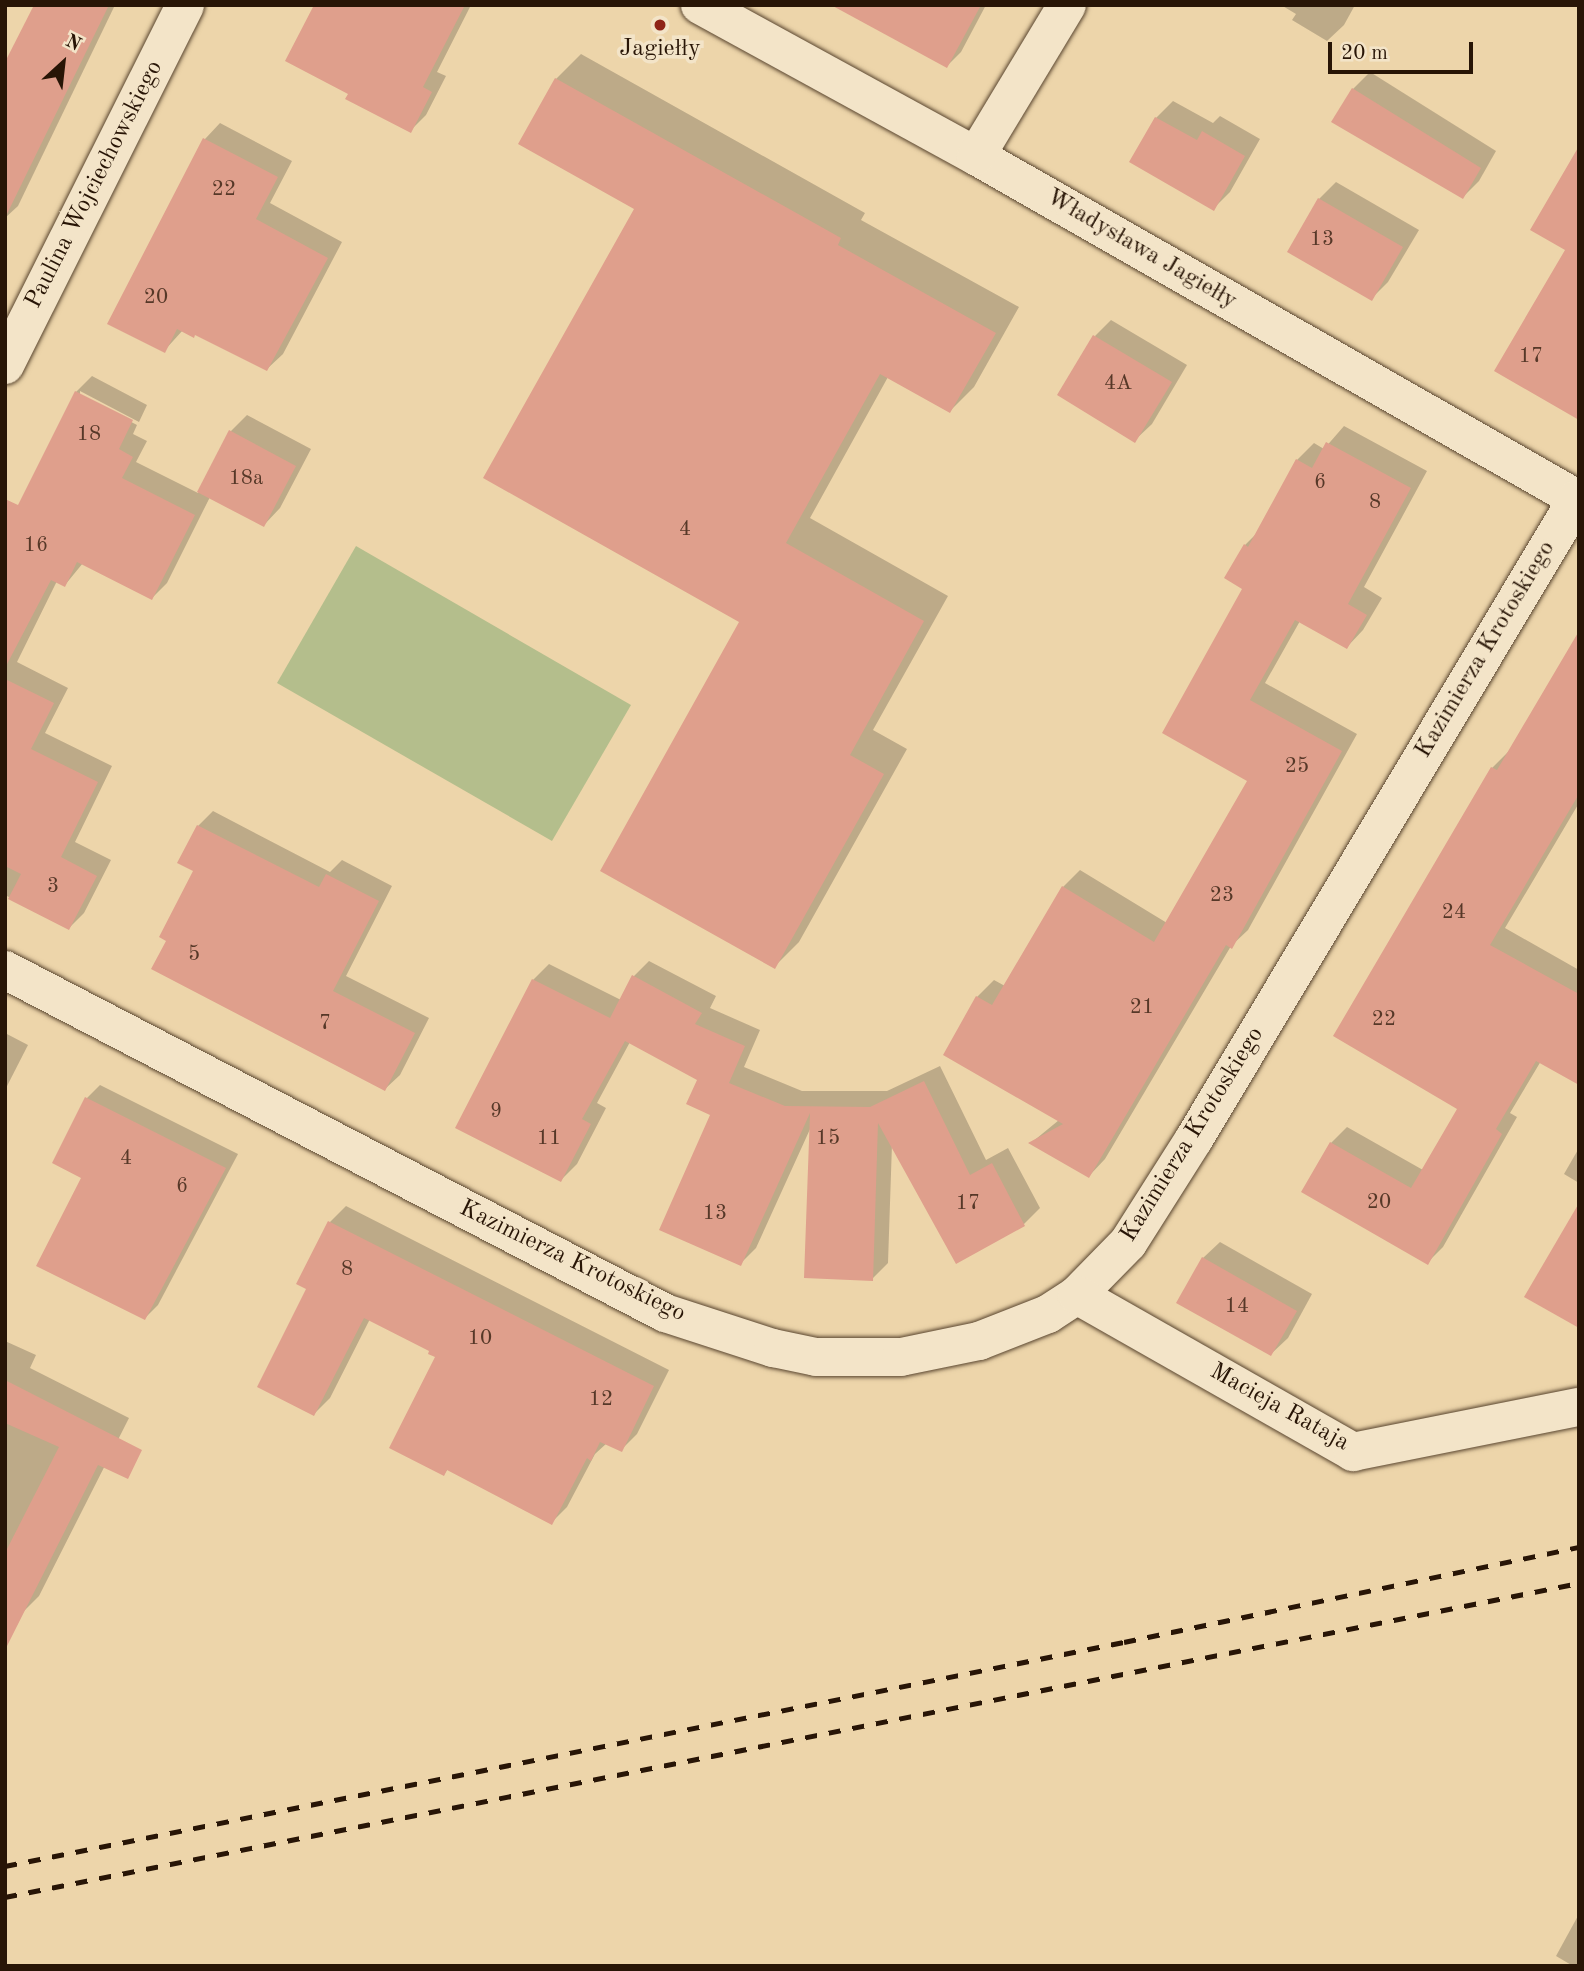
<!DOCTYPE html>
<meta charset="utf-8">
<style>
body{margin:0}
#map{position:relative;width:1584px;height:1971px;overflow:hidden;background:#edd5aa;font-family:"Old Standard TT",serif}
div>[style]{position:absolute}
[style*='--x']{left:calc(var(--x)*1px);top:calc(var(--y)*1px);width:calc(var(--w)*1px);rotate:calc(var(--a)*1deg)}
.green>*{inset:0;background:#b4be8c}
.shadow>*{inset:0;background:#0003}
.building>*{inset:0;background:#df9f8c}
.roads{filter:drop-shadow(0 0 2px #59452f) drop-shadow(0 0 2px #59452f)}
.street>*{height:38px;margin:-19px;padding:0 19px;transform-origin:19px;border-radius:19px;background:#f3e4c8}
.rail>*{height:5px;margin-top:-2.5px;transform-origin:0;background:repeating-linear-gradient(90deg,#281506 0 12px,transparent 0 24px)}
.dots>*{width:19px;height:19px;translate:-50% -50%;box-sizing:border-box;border:4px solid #f3e4c8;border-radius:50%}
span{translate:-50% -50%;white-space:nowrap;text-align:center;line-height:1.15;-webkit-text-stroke:7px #f3e4c8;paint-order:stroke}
.number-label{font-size:21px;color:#563828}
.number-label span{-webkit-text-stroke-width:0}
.poi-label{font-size:24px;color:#281506}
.street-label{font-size:24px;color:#281506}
.frame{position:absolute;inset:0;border:7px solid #281506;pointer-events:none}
.north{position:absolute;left:28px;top:28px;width:70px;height:70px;-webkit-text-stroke:5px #f3e4c8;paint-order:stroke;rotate:27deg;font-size:19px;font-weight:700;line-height:28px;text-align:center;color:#281506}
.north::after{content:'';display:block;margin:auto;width:24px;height:32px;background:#281506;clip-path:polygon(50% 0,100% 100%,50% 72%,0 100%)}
.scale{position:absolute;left:1328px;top:42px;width:145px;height:32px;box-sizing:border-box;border:4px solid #281506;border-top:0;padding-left:9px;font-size:21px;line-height:24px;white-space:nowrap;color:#281506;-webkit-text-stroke:5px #f3e4c8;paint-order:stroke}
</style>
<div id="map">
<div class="green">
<div style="clip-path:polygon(356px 546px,631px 705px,552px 841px,277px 683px)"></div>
</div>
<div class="shadow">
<div style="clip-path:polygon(36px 5px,115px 5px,18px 206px,5px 218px,5px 64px)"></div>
<div style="clip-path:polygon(338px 5px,471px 5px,437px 72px,446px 76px,426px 115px,410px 131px,350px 94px)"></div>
<div style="clip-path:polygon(833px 5px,986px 5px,961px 52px,947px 66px)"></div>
<div style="clip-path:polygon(1281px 5px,1355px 5px,1344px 25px,1327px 41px,1292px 20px,1296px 14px)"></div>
<div style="clip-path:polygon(581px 54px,865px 213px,861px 220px,1019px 307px,974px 387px,950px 411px,888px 377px,810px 518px,948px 596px,873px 730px,907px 749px,799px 942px,775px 966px,742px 621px,636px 208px,556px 79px)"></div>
<div style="clip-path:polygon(1370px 72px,1496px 151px,1479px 181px,1463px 197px,1340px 111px,1353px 89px)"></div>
<div style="clip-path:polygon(1173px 101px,1213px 123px,1220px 116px,1260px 139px,1230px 192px,1213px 209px,1156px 118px)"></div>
<div style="clip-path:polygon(220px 123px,292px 161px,270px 203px,342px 242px,283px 354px,267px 369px,196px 333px,183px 330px,164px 351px,109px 323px,205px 139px)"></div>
<div style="clip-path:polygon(1336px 182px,1419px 230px,1388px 282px,1372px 298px,1319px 199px)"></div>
<div style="clip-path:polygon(1111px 320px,1187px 365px,1152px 424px,1135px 440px,1095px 336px)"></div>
<div style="clip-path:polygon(92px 376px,147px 405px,139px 422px,80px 391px,80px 395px,137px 425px,133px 434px,147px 441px,136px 462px,198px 493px,230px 432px,247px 415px,311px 449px,280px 508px,264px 525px,210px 497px,167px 583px,152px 598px,83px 563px,65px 585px,57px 581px,17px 662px,68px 688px,45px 733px,112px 766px,75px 842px,111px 860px,84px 913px,69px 928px,5px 895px,5px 526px,24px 497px,76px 392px)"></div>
<div style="clip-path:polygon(1344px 426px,1427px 471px,1364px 587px,1382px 598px,1363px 630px,1347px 647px,1300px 621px,1265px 683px,1357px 734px,1248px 930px,1231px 946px,1105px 1159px,1089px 1176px,1031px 1143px,1059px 1120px,977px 997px,994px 980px,1005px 986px,1063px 887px,1080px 870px,1167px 923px,1250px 780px,1245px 545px,1259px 531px,1297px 460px,1314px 443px,1324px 449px)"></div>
<div style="clip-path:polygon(1508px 752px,1579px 791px,1579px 803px,1505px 928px,1579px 970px,1579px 1014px,1541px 1061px,1510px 1113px,1517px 1117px,1443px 1247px,1427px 1263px,1331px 1143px,1347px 1127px,1423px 1170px,1459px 1108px,1492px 768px)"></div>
<div style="clip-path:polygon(213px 811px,330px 872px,342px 860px,392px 886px,346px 976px,429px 1018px,400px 1075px,385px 1089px,168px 940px,195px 870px,198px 826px)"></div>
<div style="clip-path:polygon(649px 961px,716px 996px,710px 1008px,760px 1030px,744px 1067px,802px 1091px,887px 1091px,940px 1066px,986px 1160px,1008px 1148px,1040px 1208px,1024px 1224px,957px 1261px,892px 1144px,888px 1263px,872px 1279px,811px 1127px,756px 1248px,740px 1264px,712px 1114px,700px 1079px,630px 1042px,597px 1103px,606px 1108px,577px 1164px,561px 1180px,533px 980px,549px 964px,621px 1000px,634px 976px)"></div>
<div style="clip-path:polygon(5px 1033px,28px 1045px,5px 1090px)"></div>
<div style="clip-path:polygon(100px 1085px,238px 1154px,158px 1305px,145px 1318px,83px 1177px,87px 1098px)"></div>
<div style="clip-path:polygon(1579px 1148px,1579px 1183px,1564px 1174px)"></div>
<div style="clip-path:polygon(346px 1206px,669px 1370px,637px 1434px,621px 1450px,607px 1443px,595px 1454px,567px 1507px,551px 1523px,448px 1469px,444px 1474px,438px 1356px,431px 1350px,370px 1319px,330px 1398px,314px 1414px,308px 1288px,299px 1283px,330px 1222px)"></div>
<div style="clip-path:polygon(1220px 1242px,1312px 1294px,1288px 1338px,1271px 1354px,1203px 1258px)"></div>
<div style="clip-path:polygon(5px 1341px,36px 1355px,30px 1368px,129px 1418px,39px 1596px,23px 1612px,5px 1604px)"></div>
<div style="clip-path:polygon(1579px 1914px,1579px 1966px,1573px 1966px,1556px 1956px)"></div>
</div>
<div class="building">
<div style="clip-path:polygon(34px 5px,109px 5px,5px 218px,5px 62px)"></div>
<div style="clip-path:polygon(314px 5px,465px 5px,423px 87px,432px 92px,411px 133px,345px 99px,348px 94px,285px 61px)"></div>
<div style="clip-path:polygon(831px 5px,981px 5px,947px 68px)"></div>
<div style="clip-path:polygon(555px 78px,841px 238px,838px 245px,996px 333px,950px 413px,880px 374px,786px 543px,924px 621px,850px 755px,884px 774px,775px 969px,600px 871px,739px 622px,483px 478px,634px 209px,518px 144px)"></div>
<div style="clip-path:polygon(1352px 88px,1481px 168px,1463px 199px,1331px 122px)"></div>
<div style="clip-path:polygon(1155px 117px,1197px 140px,1202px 131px,1245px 156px,1214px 211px,1129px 162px)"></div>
<div style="clip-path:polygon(203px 138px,278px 177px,256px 219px,328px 258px,267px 371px,195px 335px,194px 338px,177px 329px,165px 353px,107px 324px)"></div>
<div style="clip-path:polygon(1579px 146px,1579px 420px,1494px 371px,1565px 250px,1530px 230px)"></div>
<div style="clip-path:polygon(1318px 198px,1403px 247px,1372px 301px,1287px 252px)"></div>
<div style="clip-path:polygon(1093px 335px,1172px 382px,1135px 443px,1057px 395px)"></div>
<div style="clip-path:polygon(75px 391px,133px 420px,119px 449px,133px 457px,122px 478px,195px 515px,152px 600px,77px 562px,65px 587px,51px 580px,5px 668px,5px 499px,18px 505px)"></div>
<div style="clip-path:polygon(229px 430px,296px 466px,264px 527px,197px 492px)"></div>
<div style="clip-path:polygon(1326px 442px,1411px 488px,1348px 604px,1367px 615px,1347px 649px,1295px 620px,1250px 700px,1342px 751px,1232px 949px,1226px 945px,1089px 1178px,1028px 1143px,1063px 1124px,943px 1055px,976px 996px,992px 1005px,1062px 886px,1154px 942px,1247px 781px,1162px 733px,1242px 589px,1224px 578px,1244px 544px,1248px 547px,1296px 459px,1312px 468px)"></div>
<div style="clip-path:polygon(1579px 631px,1579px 794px,1490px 945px,1579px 994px,1579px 1085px,1536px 1061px,1496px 1129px,1502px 1134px,1428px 1265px,1301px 1192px,1330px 1142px,1411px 1188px,1457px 1109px,1333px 1036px,1491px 767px,1497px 770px)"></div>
<div style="clip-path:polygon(5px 679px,54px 703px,31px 749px,98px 782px,61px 857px,97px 876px,69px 930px,8px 899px,21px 874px,5px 866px)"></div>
<div style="clip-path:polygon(197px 825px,319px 887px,326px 874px,379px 901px,333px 991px,415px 1033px,385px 1091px,151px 969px,166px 941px,159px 937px,193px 871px,177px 863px)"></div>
<div style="clip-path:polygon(632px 975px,702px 1013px,695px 1024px,745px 1046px,729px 1083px,785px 1106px,870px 1107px,924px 1081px,970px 1175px,992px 1163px,1025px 1226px,956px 1264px,878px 1123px,873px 1281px,804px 1278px,810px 1113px,741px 1266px,659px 1230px,710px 1115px,686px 1104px,697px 1080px,625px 1041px,582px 1119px,591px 1124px,561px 1182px,455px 1128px,532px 979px,610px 1018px)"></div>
<div style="clip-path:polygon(85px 1097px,226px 1168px,145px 1320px,36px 1266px,81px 1178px,52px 1163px)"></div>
<div style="clip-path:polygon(1579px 1203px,1579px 1328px,1524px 1297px)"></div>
<div style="clip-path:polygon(328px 1221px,654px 1386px,622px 1452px,600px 1442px,591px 1461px,587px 1458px,552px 1525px,447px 1470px,444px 1476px,389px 1448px,435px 1357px,428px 1354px,429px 1351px,364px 1318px,314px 1416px,257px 1387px,306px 1289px,296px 1284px)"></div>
<div style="clip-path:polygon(1202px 1257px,1297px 1311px,1271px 1356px,1176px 1303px)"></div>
<div style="clip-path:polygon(5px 1380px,142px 1450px,128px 1479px,98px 1465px,5px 1650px,5px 1553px,59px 1447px,5px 1423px)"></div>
</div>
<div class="roads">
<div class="street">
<div style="--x:700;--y:5;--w:315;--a:28.7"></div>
<div style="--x:976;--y:156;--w:694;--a:29.7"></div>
<div style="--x:976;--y:156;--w:176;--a:-58.9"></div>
<div style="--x:5;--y:365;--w:402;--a:-63.4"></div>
<div style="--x:5;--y:970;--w:744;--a:27.46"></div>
<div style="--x:665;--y:1313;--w:114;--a:18"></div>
<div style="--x:773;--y:1348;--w:44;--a:11.8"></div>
<div style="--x:816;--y:1357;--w:85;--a:0"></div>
<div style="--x:901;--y:1357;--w:80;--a:-11.6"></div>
<div style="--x:979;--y:1341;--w:74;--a:-21.4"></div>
<div style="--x:1048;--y:1314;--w:35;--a:-33"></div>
<div style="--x:1077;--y:1295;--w:73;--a:-45.6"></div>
<div style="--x:1128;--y:1243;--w:123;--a:-57.6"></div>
<div style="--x:1194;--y:1139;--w:746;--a:-59.1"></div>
<div style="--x:1077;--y:1295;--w:318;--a:29.6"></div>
<div style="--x:1353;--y:1452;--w:230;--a:-11.3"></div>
</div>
</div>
<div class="rail">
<div style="--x:5;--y:1866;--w:1141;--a:-11.32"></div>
<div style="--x:1124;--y:1642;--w:465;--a:-11.8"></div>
<div style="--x:5;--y:1897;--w:1605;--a:-11.28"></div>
</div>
<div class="dots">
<div style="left:660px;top:25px;background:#8f2418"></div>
</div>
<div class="number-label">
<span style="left:224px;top:190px">22</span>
<span style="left:1322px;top:240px">13</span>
<span style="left:156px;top:298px">20</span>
<span style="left:1531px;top:357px">17</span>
<span style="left:1118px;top:384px">4A</span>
<span style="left:89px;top:435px">18</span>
<span style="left:246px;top:479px">18a</span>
<span style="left:1320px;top:483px">6</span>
<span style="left:1375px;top:503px">8</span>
<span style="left:685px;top:530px">4</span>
<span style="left:36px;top:546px">16</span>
<span style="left:1297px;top:767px">25</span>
<span style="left:53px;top:887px">3</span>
<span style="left:1222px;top:896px">23</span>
<span style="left:1454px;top:913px">24</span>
<span style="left:194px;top:955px">5</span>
<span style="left:1142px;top:1008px">21</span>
<span style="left:1384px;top:1020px">22</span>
<span style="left:325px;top:1024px">7</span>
<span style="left:496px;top:1112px">9</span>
<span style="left:549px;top:1139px">11</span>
<span style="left:828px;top:1139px">15</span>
<span style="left:126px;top:1159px">4</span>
<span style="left:182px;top:1187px">6</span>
<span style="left:1379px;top:1203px">20</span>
<span style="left:968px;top:1204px">17</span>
<span style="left:715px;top:1214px">13</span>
<span style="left:347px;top:1270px">8</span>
<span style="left:1237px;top:1307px">14</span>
<span style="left:480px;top:1339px">10</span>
<span style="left:601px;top:1400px">12</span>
</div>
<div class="poi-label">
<span style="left:660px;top:50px">Jagiełły</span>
</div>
<div class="street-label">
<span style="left:95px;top:185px;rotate:-63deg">Paulina Wojciechowskiego</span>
<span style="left:1141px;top:250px;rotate:30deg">Władysława Jagiełły</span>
<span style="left:1486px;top:650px;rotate:-59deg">Kazimierza Krotoskiego</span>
<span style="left:1193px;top:1135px;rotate:-58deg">Kazimierza Krotoskiego</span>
<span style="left:572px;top:1262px;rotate:26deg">Kazimierza Krotoskiego</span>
<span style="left:1279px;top:1408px;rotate:29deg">Macieja Rataja</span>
</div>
<div class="frame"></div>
<div class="north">N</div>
<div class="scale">20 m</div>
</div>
